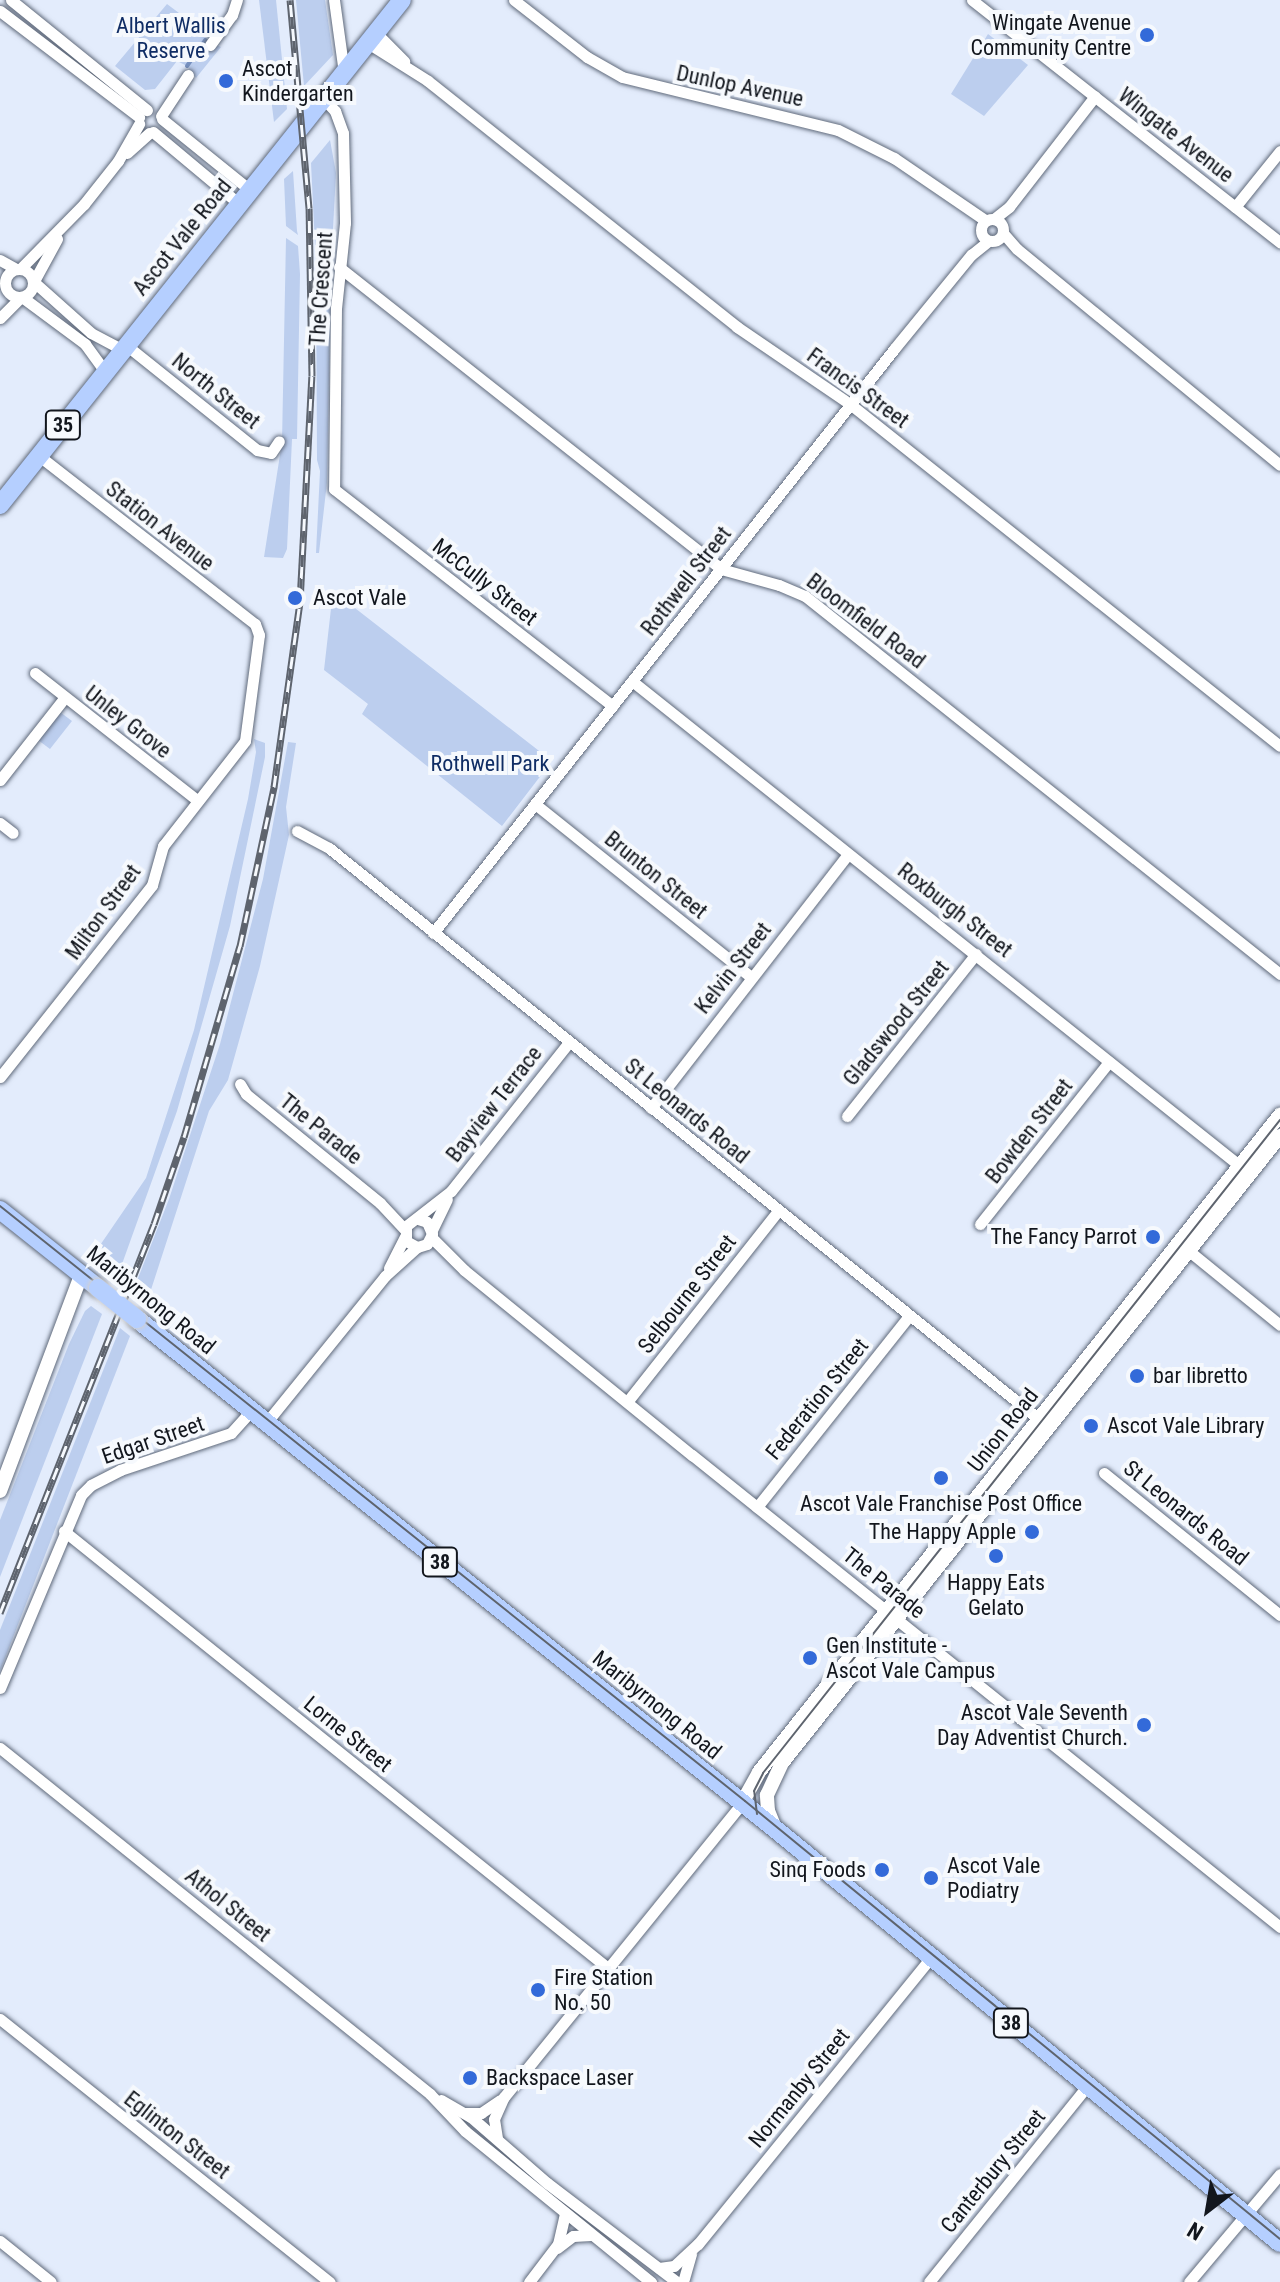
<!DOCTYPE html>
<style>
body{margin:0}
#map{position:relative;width:1280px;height:2282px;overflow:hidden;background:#e3ecfc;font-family:"Roboto Condensed",sans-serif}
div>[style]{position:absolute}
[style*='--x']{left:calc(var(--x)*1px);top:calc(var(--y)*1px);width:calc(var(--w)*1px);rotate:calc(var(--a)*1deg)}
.green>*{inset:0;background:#bcceee}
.stream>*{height:4px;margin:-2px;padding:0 2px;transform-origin:2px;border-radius:2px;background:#7690bf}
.roads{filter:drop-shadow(0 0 2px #606a7b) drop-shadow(0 0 2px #606a7b)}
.minor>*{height:11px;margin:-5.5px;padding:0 5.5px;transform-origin:5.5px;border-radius:5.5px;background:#fff}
.minor>.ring{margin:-5.5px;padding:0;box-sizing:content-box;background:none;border:11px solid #fff;border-radius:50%}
.tertiary>*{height:14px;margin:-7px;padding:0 7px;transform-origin:7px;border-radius:7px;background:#fff}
.primary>*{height:18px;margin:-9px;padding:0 9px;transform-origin:9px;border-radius:9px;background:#b5cfff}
.tram>*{height:2px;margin:-1px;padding:0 1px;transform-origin:1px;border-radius:1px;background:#5e646e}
.rail>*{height:7px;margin-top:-3.5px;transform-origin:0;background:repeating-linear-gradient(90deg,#f6f9fd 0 12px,#5e646e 0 24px);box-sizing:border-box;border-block:2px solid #5e646e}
.bridges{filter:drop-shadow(0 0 2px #d0d0d2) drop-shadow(0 0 2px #d0d0d2)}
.primary-bridge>*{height:18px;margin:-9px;padding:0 9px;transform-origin:9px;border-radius:9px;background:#b5cfff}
.dots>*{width:22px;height:22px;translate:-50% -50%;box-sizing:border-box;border:4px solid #f6f9fd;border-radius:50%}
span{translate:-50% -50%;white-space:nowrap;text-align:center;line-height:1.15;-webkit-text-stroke:8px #f6f9fd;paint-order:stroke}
.shield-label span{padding:2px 6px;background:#f6f9fd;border:2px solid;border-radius:6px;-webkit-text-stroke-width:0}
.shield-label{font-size:20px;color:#12161d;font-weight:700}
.poi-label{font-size:22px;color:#12161d}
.right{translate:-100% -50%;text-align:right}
.left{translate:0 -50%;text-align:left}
.park-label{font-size:22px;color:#102d65}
.street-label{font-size:22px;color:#12161d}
.north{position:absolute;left:1168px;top:2170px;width:80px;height:80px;-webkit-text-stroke:6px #f6f9fd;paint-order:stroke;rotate:211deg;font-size:22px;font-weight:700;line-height:32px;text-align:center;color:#12161d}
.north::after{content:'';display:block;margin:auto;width:28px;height:36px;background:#12161d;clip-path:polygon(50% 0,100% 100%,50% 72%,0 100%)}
</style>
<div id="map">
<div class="green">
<div style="clip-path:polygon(259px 0,276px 0,287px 109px,274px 122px)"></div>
<div style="clip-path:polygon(296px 0,325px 0,333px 55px,304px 86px)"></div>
<div style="clip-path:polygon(167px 4px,199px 28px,206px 40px,221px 47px,196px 78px,187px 66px,177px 61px,155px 89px,145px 90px,115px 66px)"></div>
<div style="clip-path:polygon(988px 34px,1028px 65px,984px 116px,951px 94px)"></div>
<div style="clip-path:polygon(330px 140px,336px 173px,332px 247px,315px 245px,311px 163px)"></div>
<div style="clip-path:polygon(293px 171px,297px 231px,298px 235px,286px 226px,284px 179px)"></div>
<div style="clip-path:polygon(286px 238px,298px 246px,300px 274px,297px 439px,292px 439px,287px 549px,283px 558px,264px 557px,282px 442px)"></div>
<div style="clip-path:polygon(316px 258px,331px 268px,327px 482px,319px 553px,316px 553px,320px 471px,317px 460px)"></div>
<div style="clip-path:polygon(333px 591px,552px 761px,502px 826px,362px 714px,368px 704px,324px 670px)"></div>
<div style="clip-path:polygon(60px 712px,72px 721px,50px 749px,38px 740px)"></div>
<div style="clip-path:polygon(254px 739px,265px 743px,265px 757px,230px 926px,177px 1111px,117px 1278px,92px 1257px,146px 1178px,194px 1030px,248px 799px,256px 752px)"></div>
<div style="clip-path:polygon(288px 742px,296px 743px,286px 807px,289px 835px,260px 966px,228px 1080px,209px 1111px,147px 1302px,133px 1291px,169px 1199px,220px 1044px,263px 879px)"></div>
<div style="clip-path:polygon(91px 1306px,102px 1314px,0 1577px,0 1520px,69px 1344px,85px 1311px)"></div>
<div style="clip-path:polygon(120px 1328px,130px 1336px,0 1671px,0 1630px)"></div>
</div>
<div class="stream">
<div style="--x:187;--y:66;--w:32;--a:-55"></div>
</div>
<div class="roads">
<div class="minor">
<div style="--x:11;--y:0;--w:175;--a:39"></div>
<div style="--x:334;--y:0;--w:74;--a:82.2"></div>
<div style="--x:514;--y:0;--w:93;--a:38"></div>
<div style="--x:587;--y:57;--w:40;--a:29.7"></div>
<div style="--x:622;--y:77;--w:222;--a:13.8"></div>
<div style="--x:838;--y:130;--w:63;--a:26.6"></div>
<div style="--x:894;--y:158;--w:110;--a:34.3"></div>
<div style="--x:972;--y:0;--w:392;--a:38.2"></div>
<div style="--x:0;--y:11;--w:175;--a:37.3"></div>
<div style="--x:376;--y:33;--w:40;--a:45"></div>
<div style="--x:368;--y:43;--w:71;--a:32.3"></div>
<div style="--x:428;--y:81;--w:395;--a:38.5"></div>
<div style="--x:737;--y:327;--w:137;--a:34.3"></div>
<div style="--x:850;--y:404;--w:549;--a:38.5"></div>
<div style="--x:210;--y:45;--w:37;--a:-54"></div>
<div style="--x:232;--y:15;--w:16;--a:-72"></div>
<div style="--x:323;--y:98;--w:18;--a:47"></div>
<div style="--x:335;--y:111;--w:23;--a:70"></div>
<div style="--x:343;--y:133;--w:90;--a:88.7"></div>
<div style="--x:345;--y:223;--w:85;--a:96"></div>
<div style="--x:336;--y:308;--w:181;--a:90.6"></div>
<div style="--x:334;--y:489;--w:353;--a:37.9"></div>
<div style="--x:161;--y:116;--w:49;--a:-56.6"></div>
<div style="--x:162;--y:119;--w:113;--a:38.9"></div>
<div style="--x:153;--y:132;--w:112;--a:39.9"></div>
<div style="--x:127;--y:153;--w:30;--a:-42"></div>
<div style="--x:1235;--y:207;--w:72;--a:-51.2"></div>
<div style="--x:995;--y:218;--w:18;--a:-38"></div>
<div style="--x:1009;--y:207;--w:140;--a:-52.2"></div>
<div class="ring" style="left:981px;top:219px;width:11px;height:11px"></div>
<div style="--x:1003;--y:233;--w:21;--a:49"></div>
<div style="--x:1017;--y:249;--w:340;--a:39.4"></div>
<div style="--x:0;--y:260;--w:18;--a:29"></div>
<div style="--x:339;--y:267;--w:487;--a:38.3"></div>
<div style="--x:721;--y:569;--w:60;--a:15.4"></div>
<div style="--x:779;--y:585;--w:28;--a:23"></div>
<div style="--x:805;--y:596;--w:607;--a:38.51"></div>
<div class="ring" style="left:5px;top:269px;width:17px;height:17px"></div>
<div style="--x:20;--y:269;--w:91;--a:-45.4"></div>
<div style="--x:84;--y:204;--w:55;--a:-51.7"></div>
<div style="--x:118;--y:161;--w:43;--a:-60.4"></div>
<div style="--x:34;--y:281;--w:48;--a:-61.3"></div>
<div style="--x:34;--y:282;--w:76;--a:41.8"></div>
<div style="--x:91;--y:333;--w:36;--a:28"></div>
<div style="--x:22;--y:297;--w:79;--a:36.7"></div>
<div style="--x:85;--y:344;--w:34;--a:54"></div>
<div style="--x:0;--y:318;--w:28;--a:-45"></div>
<div style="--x:126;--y:345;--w:168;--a:38.7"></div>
<div style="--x:257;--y:450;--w:14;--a:12"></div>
<div style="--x:271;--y:453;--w:14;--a:-56"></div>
<div style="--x:35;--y:673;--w:207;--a:38.1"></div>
<div style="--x:632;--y:681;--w:778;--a:38.58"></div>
<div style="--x:0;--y:780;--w:105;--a:-51.9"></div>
<div style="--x:535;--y:804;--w:277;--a:38.7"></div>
<div style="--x:0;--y:823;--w:16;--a:38"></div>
<div style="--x:297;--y:831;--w:36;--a:28"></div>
<div style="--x:329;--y:848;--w:919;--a:38.82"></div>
<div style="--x:433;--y:933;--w:744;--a:-51.71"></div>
<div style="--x:894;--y:349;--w:122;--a:-50.7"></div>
<div style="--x:971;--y:255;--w:22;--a:-39"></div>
<div style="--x:0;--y:1077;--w:245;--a:-51.6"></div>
<div style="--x:152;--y:885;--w:41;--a:-74.2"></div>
<div style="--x:163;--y:846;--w:133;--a:-52"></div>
<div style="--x:245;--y:741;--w:107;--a:-82.5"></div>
<div style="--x:259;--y:635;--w:12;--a:-110"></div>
<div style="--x:255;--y:624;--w:274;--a:-142.1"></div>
<div style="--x:240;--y:1084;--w:12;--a:59"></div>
<div style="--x:246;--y:1094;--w:173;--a:39.1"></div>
<div style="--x:380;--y:1203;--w:37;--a:47"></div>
<div style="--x:651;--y:1108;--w:321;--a:-52.2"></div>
<div style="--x:847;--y:1116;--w:207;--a:-51.5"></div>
<div style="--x:418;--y:1219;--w:9;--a:18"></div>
<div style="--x:427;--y:1222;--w:13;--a:67"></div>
<div style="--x:432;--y:1234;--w:11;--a:117"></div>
<div style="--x:427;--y:1244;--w:10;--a:163"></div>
<div style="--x:417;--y:1247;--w:13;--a:-151"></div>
<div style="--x:406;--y:1241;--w:15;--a:-90"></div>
<div style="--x:406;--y:1226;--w:57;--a:-37.9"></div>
<div style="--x:451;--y:1191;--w:190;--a:-51.6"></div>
<div style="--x:980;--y:1224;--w:207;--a:-51.5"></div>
<div style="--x:432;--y:1230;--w:34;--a:-64"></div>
<div style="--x:431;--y:1237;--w:47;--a:45"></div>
<div style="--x:464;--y:1270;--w:294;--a:39.1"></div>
<div style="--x:692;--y:1455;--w:754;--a:38.75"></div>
<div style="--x:1189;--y:1251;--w:117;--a:39.1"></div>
<div style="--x:389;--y:1268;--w:35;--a:-63"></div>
<div style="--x:627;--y:1402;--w:243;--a:-51.7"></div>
<div style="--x:266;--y:1423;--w:189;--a:-51"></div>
<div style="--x:385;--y:1276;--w:43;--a:-42.2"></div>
<div style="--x:1104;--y:1473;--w:226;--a:38.9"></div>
<div style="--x:757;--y:1507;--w:244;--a:-51.5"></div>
<div style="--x:64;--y:1531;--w:698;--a:38.78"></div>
<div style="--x:0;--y:1688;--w:209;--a:-67.2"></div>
<div style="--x:81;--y:1495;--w:14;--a:-45"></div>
<div style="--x:91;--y:1485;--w:33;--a:-27"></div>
<div style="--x:120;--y:1470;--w:117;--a:-18.4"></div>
<div style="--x:231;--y:1433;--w:30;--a:-48"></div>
<div style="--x:0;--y:1748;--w:485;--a:38.8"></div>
<div style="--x:378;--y:2052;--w:67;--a:38.9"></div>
<div style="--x:430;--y:2094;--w:51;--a:46.6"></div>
<div style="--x:465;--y:2131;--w:240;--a:39.1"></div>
<div style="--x:0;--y:2019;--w:422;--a:38.6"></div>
<div style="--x:441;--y:2100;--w:34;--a:30"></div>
<div style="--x:471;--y:2117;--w:101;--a:41"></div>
<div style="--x:547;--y:2183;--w:163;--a:37.3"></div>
<div style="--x:465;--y:2113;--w:16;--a:0"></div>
<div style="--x:481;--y:2113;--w:23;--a:-34"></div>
<div style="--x:497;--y:2138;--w:19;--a:-99"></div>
<div style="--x:494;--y:2119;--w:24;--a:-66"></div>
<div style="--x:504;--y:2097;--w:378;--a:-51"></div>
<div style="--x:0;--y:2241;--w:65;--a:38.8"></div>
<div style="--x:557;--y:2248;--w:20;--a:-37"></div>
<div style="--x:573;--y:2236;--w:18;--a:-3"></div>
<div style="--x:659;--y:2268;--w:15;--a:-8"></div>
<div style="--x:674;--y:2266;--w:33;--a:-43"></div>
<div style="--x:698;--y:2244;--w:370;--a:-50.9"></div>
<div style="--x:529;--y:2282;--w:48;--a:-52.7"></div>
<div style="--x:558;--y:2244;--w:32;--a:-77"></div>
<div style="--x:683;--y:2282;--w:29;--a:-74"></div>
<div style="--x:929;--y:2282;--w:252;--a:-51.1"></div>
<div style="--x:1189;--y:2282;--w:141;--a:-49.9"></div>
</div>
<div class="tertiary">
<div style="--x:0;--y:1491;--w:231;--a:-69.4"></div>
<div style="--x:742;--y:1803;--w:35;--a:-61"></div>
<div style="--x:759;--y:1772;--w:839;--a:-51.59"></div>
<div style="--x:775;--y:1828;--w:18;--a:-112"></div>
<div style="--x:768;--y:1811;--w:16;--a:-94"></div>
<div style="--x:767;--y:1795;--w:35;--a:-65"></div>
<div style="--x:782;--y:1763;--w:801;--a:-51.54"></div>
</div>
<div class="primary">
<div style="--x:0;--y:505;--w:645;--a:-51.48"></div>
<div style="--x:0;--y:1210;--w:125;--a:38.5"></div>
<div style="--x:137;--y:1319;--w:815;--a:38.63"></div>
<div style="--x:774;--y:1828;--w:654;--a:39.36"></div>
</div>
</div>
<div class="tram">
<div style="--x:0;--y:1206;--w:953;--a:38.61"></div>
<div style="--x:745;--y:1801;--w:691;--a:39.31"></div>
<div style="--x:757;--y:1814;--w:23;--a:-97"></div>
<div style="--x:754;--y:1791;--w:20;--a:-63"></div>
<div style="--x:763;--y:1773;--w:833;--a:-51.63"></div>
</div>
<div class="rail">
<div style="--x:0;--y:1613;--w:418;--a:-68.4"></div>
<div style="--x:154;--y:1224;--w:92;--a:-71"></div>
<div style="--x:184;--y:1137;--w:199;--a:-73.7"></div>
<div style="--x:240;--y:946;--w:163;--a:-77.9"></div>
<div style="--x:274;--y:787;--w:187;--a:-82"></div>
<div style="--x:300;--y:602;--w:226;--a:-87"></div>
<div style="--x:312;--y:376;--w:168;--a:-91"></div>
<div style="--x:309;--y:208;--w:209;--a:-95.2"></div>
</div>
<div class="bridges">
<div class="primary-bridge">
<div style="--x:98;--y:1288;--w:50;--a:38.5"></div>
</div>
</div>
<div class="dots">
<div style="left:1147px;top:35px;background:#336ad9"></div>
<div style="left:226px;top:81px;background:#336ad9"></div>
<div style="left:295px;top:598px;background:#336ad9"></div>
<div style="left:1153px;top:1237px;background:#336ad9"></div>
<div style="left:1137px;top:1376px;background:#336ad9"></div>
<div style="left:1091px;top:1426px;background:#336ad9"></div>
<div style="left:941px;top:1478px;background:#336ad9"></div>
<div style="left:1032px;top:1532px;background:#336ad9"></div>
<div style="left:996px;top:1556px;background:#336ad9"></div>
<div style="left:810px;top:1658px;background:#336ad9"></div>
<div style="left:1144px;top:1725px;background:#336ad9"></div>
<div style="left:882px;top:1870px;background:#336ad9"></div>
<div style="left:931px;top:1878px;background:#336ad9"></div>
<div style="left:538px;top:1990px;background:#336ad9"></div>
<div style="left:470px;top:2078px;background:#336ad9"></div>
</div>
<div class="shield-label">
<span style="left:63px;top:425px">35</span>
<span style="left:440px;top:1562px">38</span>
<span style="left:1011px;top:2023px">38</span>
</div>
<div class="poi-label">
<span class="right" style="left:1131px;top:35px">Wingate Avenue<br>Community Centre</span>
<span class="left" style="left:242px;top:81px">Ascot<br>Kindergarten</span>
<span class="left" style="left:313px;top:598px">Ascot Vale</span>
<span class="right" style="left:1137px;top:1237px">The Fancy Parrot</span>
<span class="left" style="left:1153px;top:1376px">bar libretto</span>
<span class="left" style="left:1107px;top:1426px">Ascot Vale Library</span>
<span style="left:941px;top:1504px">Ascot Vale Franchise Post Office</span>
<span class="right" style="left:1016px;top:1532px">The Happy Apple</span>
<span style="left:996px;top:1595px">Happy Eats<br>Gelato</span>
<span class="left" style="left:826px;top:1658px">Gen Institute -<br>Ascot Vale Campus</span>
<span class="right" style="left:1128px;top:1725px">Ascot Vale Seventh<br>Day Adventist Church.</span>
<span class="left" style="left:947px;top:1878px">Ascot Vale<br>Podiatry</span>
<span class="right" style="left:866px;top:1870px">Sinq Foods</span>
<span class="left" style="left:554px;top:1990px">Fire Station<br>No. 50</span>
<span class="left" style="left:486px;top:2078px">Backspace Laser</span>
</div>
<div class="park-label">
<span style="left:171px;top:38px">Albert Wallis<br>Reserve</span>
<span style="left:490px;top:764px">Rothwell Park</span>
</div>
<div class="street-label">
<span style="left:740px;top:86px;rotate:12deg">Dunlop Avenue</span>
<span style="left:1176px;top:135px;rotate:38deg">Wingate Avenue</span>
<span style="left:182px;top:237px;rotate:-51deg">Ascot Vale Road</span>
<span style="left:321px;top:289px;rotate:-86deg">The Crescent</span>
<span style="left:858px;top:388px;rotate:36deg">Francis Street</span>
<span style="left:216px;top:391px;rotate:39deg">North Street</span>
<span style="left:160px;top:526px;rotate:38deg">Station Avenue</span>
<span style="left:686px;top:581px;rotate:-52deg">Rothwell Street</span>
<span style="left:485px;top:582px;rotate:38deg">McCully Street</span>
<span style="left:866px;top:621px;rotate:37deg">Bloomfield Road</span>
<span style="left:128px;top:722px;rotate:38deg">Unley Grove</span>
<span style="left:656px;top:875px;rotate:39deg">Brunton Street</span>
<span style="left:955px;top:910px;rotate:38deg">Roxburgh Street</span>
<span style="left:103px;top:912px;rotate:-54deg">Milton Street</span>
<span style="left:733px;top:968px;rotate:-52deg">Kelvin Street</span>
<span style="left:896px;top:1023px;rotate:-51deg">Gladswood Street</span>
<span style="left:494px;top:1104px;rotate:-52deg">Bayview Terrace</span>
<span style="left:687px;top:1111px;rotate:39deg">St Leonards Road</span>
<span style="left:321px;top:1129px;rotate:39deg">The Parade</span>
<span style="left:1029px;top:1131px;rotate:-52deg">Bowden Street</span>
<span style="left:687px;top:1294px;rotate:-52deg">Selbourne Street</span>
<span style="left:151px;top:1300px;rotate:39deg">Maribyrnong Road</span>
<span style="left:817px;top:1399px;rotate:-51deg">Federation Street</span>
<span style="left:1003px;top:1430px;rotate:-52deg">Union Road</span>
<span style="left:153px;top:1440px;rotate:-19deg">Edgar Street</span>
<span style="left:1186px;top:1513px;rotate:39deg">St Leonards Road</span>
<span style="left:884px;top:1583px;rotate:39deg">The Parade</span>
<span style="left:657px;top:1705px;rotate:39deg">Maribyrnong Road</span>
<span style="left:348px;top:1734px;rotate:39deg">Lorne Street</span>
<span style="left:228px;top:1905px;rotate:39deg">Athol Street</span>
<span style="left:799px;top:2088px;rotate:-51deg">Normanby Street</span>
<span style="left:177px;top:2135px;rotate:38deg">Eglinton Street</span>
<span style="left:993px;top:2171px;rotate:-51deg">Canterbury Street</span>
</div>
<div class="north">N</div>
</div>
